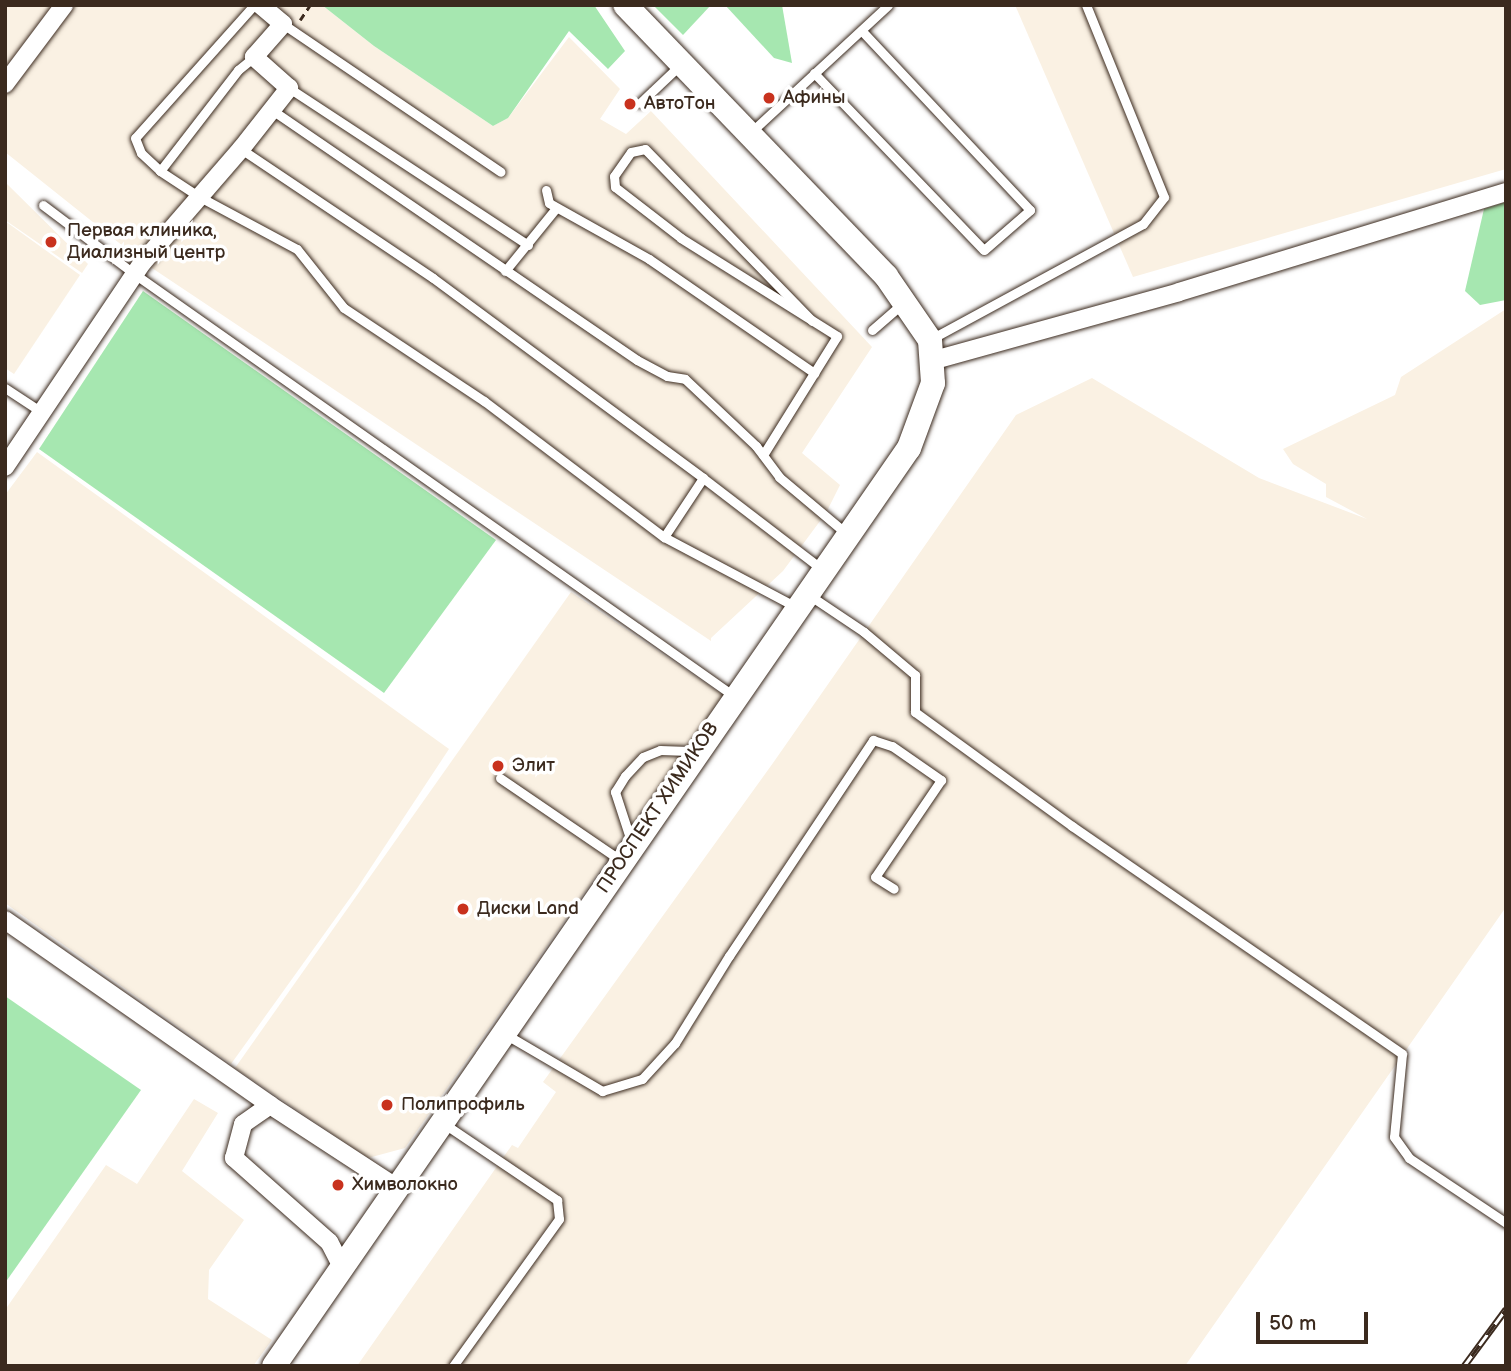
<!DOCTYPE html>
<meta charset="utf-8">
<style>
body{margin:0}
#map{position:relative;width:1511px;height:1371px;overflow:hidden;background:#fff;font-family:"Balsamiq Sans",sans-serif}
div>[style]{position:absolute}
[style*='--x']{left:calc(var(--x)*1px);top:calc(var(--y)*1px);width:calc(var(--w)*1px);rotate:calc(var(--a)*1deg)}
.built>*{inset:0;background:#faf1e3}
.green>*{inset:0;background:#a6e7b0}
.path>*{height:2.5px;margin-top:-1.25px;transform-origin:0;background:repeating-linear-gradient(90deg,#3b2a1e 0 7px,transparent 0 12px)}
.roads{filter:drop-shadow(0 0 2px #3b2a1e) drop-shadow(0 0 2px #3b2a1e)}
.lane>*{height:9px;margin:-4.5px;padding:0 4.5px;transform-origin:4.5px;border-radius:4.5px;background:#fff}
.street>*{height:18px;margin:-9px;padding:0 9px;transform-origin:9px;border-radius:9px;background:#fff}
.secondary>*{height:24px;margin:-12px;padding:0 12px;transform-origin:12px;border-radius:12px;background:#fff}
.rail>*{height:7px;margin-top:-3.5px;transform-origin:0;background:repeating-linear-gradient(90deg,#fff 0 13px,#3b2a1e 0 26px);box-sizing:border-box;border-block:2px solid #3b2a1e}
.dots>*{width:19px;height:19px;translate:-50% -50%;box-sizing:border-box;border:4px solid #fff;border-radius:50%}
span{translate:-50% -50%;white-space:nowrap;text-align:center;line-height:1.15;-webkit-text-stroke:7px #fff;paint-order:stroke}
.poi-label{font-size:19px;color:#3b2a1e}
.left{translate:0 -50%;text-align:left}
.street-label{font-size:19px;color:#3b2a1e}
.frame{position:absolute;inset:0;border:7px solid #3b2a1e;pointer-events:none}
.scale{position:absolute;left:1256px;top:1312px;width:112px;height:32px;box-sizing:border-box;border:4px solid #3b2a1e;border-top:0;padding-left:9px;font-size:21px;line-height:24px;white-space:nowrap;color:#3b2a1e;-webkit-text-stroke:5px #fff;paint-order:stroke}
</style>
<div id="map">
<div class="built">
<div style="clip-path:polygon(5px 5px,322px 5px,374px 46px,493px 126px,508px 118px,569px 37px,620px 89px,600px 119px,626px 134px,651px 111px,872px 347px,802px 453px,840px 485px,826px 513px,783px 571px,711px 638px,711px 641px,143px 262px,5px 152px)"></div>
<div style="clip-path:polygon(1015px 5px,1506px 5px,1506px 169px,1133px 277px)"></div>
<div style="clip-path:polygon(5px 182px,88px 264px,82px 273px,5px 220px)"></div>
<div style="clip-path:polygon(5px 221px,80px 275px,14px 374px,5px 368px)"></div>
<div style="clip-path:polygon(1506px 309px,1506px 907px,1185px 1366px,357px 1366px,512px 1145px,518px 1148px,556px 1092px,543px 1082px,773px 763px,1016px 415px,1092px 378px,1259px 478px,1367px 519px,1326px 497px,1326px 484px,1293px 464px,1283px 449px,1395px 395px,1401px 377px)"></div>
<div style="clip-path:polygon(37px 452px,449px 749px,358px 887px,231px 1064px,5px 903px,5px 495px)"></div>
<div style="clip-path:polygon(571px 592px,723px 695px,405px 1148px,368px 1158px,235px 1068px)"></div>
<div style="clip-path:polygon(194px 1099px,218px 1113px,182px 1171px,244px 1220px,209px 1270px,208px 1299px,272px 1340px,253px 1366px,5px 1366px,5px 1310px,106px 1165px,137px 1184px)"></div>
</div>
<div class="green">
<div style="clip-path:polygon(322px 5px,594px 5px,625px 51px,608px 69px,569px 31px,508px 118px,493px 126px,374px 46px)"></div>
<div style="clip-path:polygon(653px 5px,711px 5px,683px 35px)"></div>
<div style="clip-path:polygon(725px 5px,782px 5px,792px 63px,774px 58px)"></div>
<div style="clip-path:polygon(1506px 202px,1506px 300px,1480px 305px,1465px 291px,1484px 209px)"></div>
<div style="clip-path:polygon(143px 291px,496px 540px,384px 693px,39px 449px)"></div>
<div style="clip-path:polygon(5px 996px,141px 1090px,5px 1283px)"></div>
</div>
<div class="path">
<div style="--x:300;--y:20;--w:18;--a:-56"></div>
</div>
<div class="roads">
<div class="lane">
<div style="--x:254;--y:5;--w:178;--a:131.8"></div>
<div style="--x:135;--y:138;--w:16;--a:68"></div>
<div style="--x:141;--y:153;--w:26;--a:43"></div>
<div style="--x:160;--y:171;--w:45;--a:33.3"></div>
<div style="--x:198;--y:196;--w:112;--a:28.2"></div>
<div style="--x:297;--y:249;--w:75;--a:51.5"></div>
<div style="--x:344;--y:308;--w:168;--a:33.6"></div>
<div style="--x:484;--y:401;--w:226;--a:37.1"></div>
<div style="--x:664;--y:537;--w:149;--a:27.9"></div>
<div style="--x:283;--y:24;--w:263;--a:34.2"></div>
<div style="--x:814;--y:73;--w:245;--a:46.2"></div>
<div style="--x:984;--y:250;--w:61;--a:-41"></div>
<div style="--x:1030;--y:210;--w:245;--a:-133.2"></div>
<div style="--x:289;--y:88;--w:286;--a:33.3"></div>
<div style="--x:640;--y:103;--w:55;--a:-43.5"></div>
<div style="--x:272;--y:110;--w:442;--a:34.4"></div>
<div style="--x:637;--y:360;--w:34;--a:28"></div>
<div style="--x:667;--y:376;--w:18;--a:9"></div>
<div style="--x:685;--y:379;--w:98;--a:43.3"></div>
<div style="--x:756;--y:446;--w:39;--a:53"></div>
<div style="--x:779;--y:477;--w:89;--a:40"></div>
<div style="--x:750;--y:133;--w:188;--a:-42.8"></div>
<div style="--x:241;--y:149;--w:231;--a:33.9"></div>
<div style="--x:433;--y:278;--w:336;--a:36.5"></div>
<div style="--x:160;--y:171;--w:128;--a:-52.3"></div>
<div style="--x:238;--y:70;--w:21;--a:-39"></div>
<div style="--x:546;--y:190;--w:13;--a:77"></div>
<div style="--x:549;--y:203;--w:115;--a:29.2"></div>
<div style="--x:649;--y:259;--w:201;--a:34.6"></div>
<div style="--x:43;--y:205;--w:116;--a:37"></div>
<div style="--x:136;--y:275;--w:731;--a:35.15"></div>
<div style="--x:505;--y:271;--w:81;--a:-51"></div>
<div style="--x:872;--y:330;--w:40;--a:-41"></div>
<div style="--x:931;--y:339;--w:241;--a:-28.5"></div>
<div style="--x:1143;--y:224;--w:34;--a:-52"></div>
<div style="--x:1164;--y:197;--w:207;--a:-112.1"></div>
<div style="--x:5;--y:388;--w:45;--a:33.3"></div>
<div style="--x:763;--y:455;--w:140;--a:-58.1"></div>
<div style="--x:837;--y:336;--w:184;--a:-147.9"></div>
<div style="--x:681;--y:238;--w:83;--a:-142.3"></div>
<div style="--x:615;--y:187;--w:11;--a:-95"></div>
<div style="--x:614;--y:176;--w:29;--a:-55"></div>
<div style="--x:631;--y:152;--w:14;--a:-12"></div>
<div style="--x:645;--y:149;--w:240;--a:45.8"></div>
<div style="--x:664;--y:537;--w:71;--a:-56.5"></div>
<div style="--x:703;--y:478;--w:151;--a:37.5"></div>
<div style="--x:809;--y:595;--w:66;--a:33.9"></div>
<div style="--x:864;--y:632;--w:67;--a:40.1"></div>
<div style="--x:915;--y:675;--w:37;--a:90"></div>
<div style="--x:915;--y:712;--w:194;--a:36"></div>
<div style="--x:1072;--y:826;--w:401;--a:34.6"></div>
<div style="--x:1402;--y:1054;--w:83;--a:95.5"></div>
<div style="--x:1394;--y:1137;--w:26;--a:54"></div>
<div style="--x:1409;--y:1158;--w:117;--a:33.8"></div>
<div style="--x:500;--y:778;--w:145;--a:34.3"></div>
<div style="--x:632;--y:844;--w:55;--a:-108.1"></div>
<div style="--x:615;--y:792;--w:19;--a:-58"></div>
<div style="--x:625;--y:776;--w:26;--a:-47"></div>
<div style="--x:643;--y:757;--w:18;--a:-22"></div>
<div style="--x:660;--y:750;--w:36;--a:2"></div>
<div style="--x:505;--y:1034;--w:113;--a:30.4"></div>
<div style="--x:602;--y:1091;--w:42;--a:-16.7"></div>
<div style="--x:642;--y:1079;--w:49;--a:-47.5"></div>
<div style="--x:675;--y:1043;--w:102;--a:-58.2"></div>
<div style="--x:729;--y:956;--w:260;--a:-56.3"></div>
<div style="--x:873;--y:740;--w:20;--a:18"></div>
<div style="--x:892;--y:746;--w:60;--a:34.8"></div>
<div style="--x:941;--y:780;--w:117;--a:124.2"></div>
<div style="--x:875;--y:877;--w:22;--a:32"></div>
<div style="--x:443;--y:1123;--w:138;--a:34"></div>
<div style="--x:557;--y:1200;--w:19;--a:84"></div>
<div style="--x:559;--y:1219;--w:181;--a:125.8"></div>
</div>
<div class="street">
<div style="--x:5;--y:84;--w:99;--a:-53.2"></div>
<div style="--x:931;--y:361;--w:257;--a:-15.5"></div>
<div style="--x:1179;--y:292;--w:342;--a:-17"></div>
<div style="--x:5;--y:467;--w:247;--a:-56.1"></div>
<div style="--x:143;--y:262;--w:150;--a:-49.1"></div>
<div style="--x:241;--y:149;--w:78;--a:-51.8"></div>
<div style="--x:289;--y:88;--w:47;--a:-138.5"></div>
<div style="--x:254;--y:57;--w:44;--a:-48.7"></div>
<div style="--x:283;--y:24;--w:30;--a:-140"></div>
<div style="--x:5;--y:920;--w:323;--a:34.9"></div>
<div style="--x:342;--y:1267;--w:28;--a:-117"></div>
<div style="--x:329;--y:1242;--w:127;--a:-138.5"></div>
<div style="--x:234;--y:1158;--w:35;--a:-75"></div>
<div style="--x:243;--y:1124;--w:33;--a:-35"></div>
<div style="--x:270;--y:1105;--w:150;--a:33.1"></div>
</div>
<div class="secondary">
<div style="--x:274;--y:1366;--w:1116;--a:-55.33"></div>
<div style="--x:909;--y:448;--w:69;--a:-69.7"></div>
<div style="--x:933;--y:383;--w:43;--a:-94"></div>
<div style="--x:930;--y:340;--w:78;--a:-124.5"></div>
<div style="--x:886;--y:276;--w:376;--a:-133.9"></div>
</div>
</div>
<div class="rail">
<div style="--x:1464;--y:1366;--w:71;--a:-53.6"></div>
</div>
<div class="dots">
<div style="left:769px;top:98px;background:#c8321e"></div>
<div style="left:630px;top:104px;background:#c8321e"></div>
<div style="left:51px;top:242px;background:#c8321e"></div>
<div style="left:498px;top:766px;background:#c8321e"></div>
<div style="left:463px;top:909px;background:#c8321e"></div>
<div style="left:387px;top:1105px;background:#c8321e"></div>
<div style="left:338px;top:1185px;background:#c8321e"></div>
</div>
<div class="poi-label">
<span class="left" style="left:783px;top:98px">Афины</span>
<span class="left" style="left:644px;top:104px">АвтоТон</span>
<span class="left" style="left:67px;top:242px">Первая клиника,<br>Диализный центр</span>
<span class="left" style="left:512px;top:766px">Элит</span>
<span class="left" style="left:477px;top:909px">Диски Land</span>
<span class="left" style="left:401px;top:1105px">Полипрофиль</span>
<span class="left" style="left:352px;top:1185px">Химволокно</span>
</div>
<div class="street-label">
<span style="left:658px;top:808px;rotate:-56deg">ПРОСПЕКТ ХИМИКОВ</span>
</div>
<div class="frame"></div>
<div class="scale">50 m</div>
</div>
